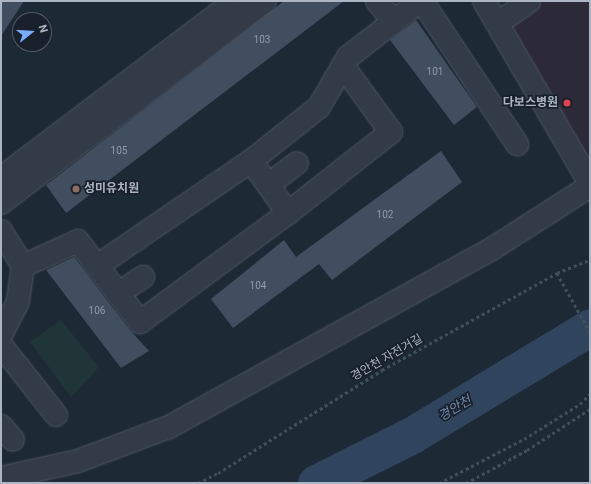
<!DOCTYPE html>
<meta charset="utf-8">
<style>
body{margin:0}
#map{position:relative;width:591px;height:484px;overflow:hidden;background:#1e2936;font-family:Roboto,"Noto Sans KR",sans-serif}
div>[style]{position:absolute}
[style*='--x']{left:calc(var(--x)*1px);top:calc(var(--y)*1px);width:calc(var(--w)*1px);rotate:calc(var(--a)*1deg)}
.medical>*{inset:0;background:#2c2a38}
.green>*{inset:0;background:#203537}
.river>*{height:37px;margin:-18.5px;padding:0 18.5px;transform-origin:18.5px;border-radius:18.5px;background:#31445e}
.building>*{inset:0;background:#414e5f}
.path>*{height:2.5px;margin-top:-1.25px;transform-origin:0;background:repeating-linear-gradient(90deg,#3e5255 0 3px,transparent 0 6px)}
.roads{filter:drop-shadow(0 0 1px #4f5865) drop-shadow(0 0 1px #4f5865)}
.minor>*{height:22px;margin:-11px;padding:0 11px;transform-origin:11px;border-radius:11px;background:#323b47}
.dots>*{width:11px;height:11px;translate:-50% -50%;box-sizing:border-box;border:2px solid #18202b;border-radius:50%}
span{translate:-50% -50%;white-space:nowrap;text-align:center;line-height:1.15;-webkit-text-stroke:3.5px #18202b;paint-order:stroke}
.number-label{font-size:10px;color:#919bab}
.number-label span{-webkit-text-stroke-width:0}
.poi-label{font-size:12px;color:#acb5c4;font-weight:700}
.right{translate:-100% -50%;text-align:right}
.left{translate:0 -50%;text-align:left}
.street-label{font-size:12px;color:#acb5c4}
.water-label{font-size:13px;color:#738cae;font-style:italic}
.frame{position:absolute;inset:0;border:2px solid #acb5c4;pointer-events:none}
.north{position:absolute;left:12px;top:12px;width:40px;height:40px;box-sizing:border-box;background:#18202b;border:1px solid #535c68;border-radius:50%;rotate:73deg;font-size:11px;font-weight:700;line-height:16px;text-align:center;color:#acb5c4}
.north::after{content:'';display:block;margin:auto;width:14px;height:18px;background:#7aacfb;clip-path:polygon(50% 0,100% 100%,50% 72%,0 100%)}
</style>
<div id="map">
<div class="medical">
<div style="clip-path:polygon(529px 1px,590px 1px,590px 183px,498px 23px)"></div>
</div>
<div class="green">
<div style="clip-path:polygon(61px 320px,99px 367px,71px 397px,30px 342px)"></div>
</div>
<div class="river">
<div style="--x:316;--y:483;--w:107;--a:-26.6"></div>
<div style="--x:412;--y:435;--w:208;--a:-31.2"></div>
</div>
<div class="building">
<div style="clip-path:polygon(1px 1px,24px 1px,1px 36px)"></div>
<div style="clip-path:polygon(284px 1px,344px 1px,66px 213px,46px 185px)"></div>
<div style="clip-path:polygon(416px 20px,477px 107px,454px 125px,390px 40px)"></div>
<div style="clip-path:polygon(441px 151px,462px 182px,332px 280px,319px 264px,233px 328px,211px 299px,284px 240px,296px 257px)"></div>
<div style="clip-path:polygon(74px 257px,130px 330px,149px 351px,121px 368px,46px 270px)"></div>
</div>
<div class="path">
<div style="--x:557;--y:273;--w:68;--a:60.8"></div>
<div style="--x:198;--y:483;--w:22;--a:-27"></div>
<div style="--x:218;--y:473;--w:194;--a:-32.1"></div>
<div style="--x:382;--y:370;--w:200;--a:-29"></div>
<div style="--x:557;--y:273;--w:35;--a:-22"></div>
<div style="--x:439;--y:483;--w:96;--a:-27.4"></div>
<div style="--x:524;--y:439;--w:66;--a:-32"></div>
<div style="--x:580;--y:404;--w:14;--a:-45"></div>
<div style="--x:466;--y:483;--w:69;--a:-28.4"></div>
<div style="--x:527;--y:450;--w:75;--a:-33.1"></div>
</div>
<div class="roads">
<div class="minor">
<div style="--x:377;--y:1;--w:27;--a:51"></div>
<div style="--x:422;--y:1;--w:172;--a:56.4"></div>
<div style="--x:484;--y:1;--w:211;--a:59.8"></div>
<div style="--x:498;--y:23;--w:38;--a:-35"></div>
<div style="--x:251;--y:161;--w:64;--a:54.6"></div>
<div style="--x:288;--y:213;--w:184;--a:143.6"></div>
<div style="--x:140;--y:322;--w:71;--a:-127.5"></div>
<div style="--x:97;--y:266;--w:186;--a:-34.3"></div>
<div style="--x:251;--y:161;--w:87;--a:-38.5"></div>
<div style="--x:319;--y:107;--w:58;--a:-59.9"></div>
<div style="--x:348;--y:57;--w:91;--a:-37.9"></div>
<div style="--x:1;--y:178;--w:293;--a:-37.1"></div>
<div style="--x:268;--y:185;--w:36;--a:-37"></div>
<div style="--x:1;--y:203;--w:332;--a:-37.4"></div>
<div style="--x:288;--y:213;--w:131;--a:-38.2"></div>
<div style="--x:391;--y:132;--w:82;--a:-126"></div>
<div style="--x:1;--y:231;--w:41;--a:57.8"></div>
<div style="--x:119;--y:293;--w:29;--a:-34"></div>
<div style="--x:1;--y:335;--w:38;--a:-63"></div>
<div style="--x:18;--y:301;--w:35;--a:-82"></div>
<div style="--x:23;--y:266;--w:60;--a:-24.4"></div>
<div style="--x:78;--y:241;--w:31;--a:53"></div>
<div style="--x:1;--y:345;--w:89;--a:51.8"></div>
<div style="--x:1;--y:426;--w:18;--a:49"></div>
<div style="--x:1;--y:478;--w:79;--a:-12.4"></div>
<div style="--x:78;--y:461;--w:97;--a:-20.5"></div>
<div style="--x:169;--y:427;--w:367;--a:-28.9"></div>
<div style="--x:490;--y:250;--w:119;--a:-32.6"></div>
</div>
</div>
<div class="dots">
<div style="left:567px;top:103px;background:#e0444e"></div>
<div style="left:76px;top:189px;background:#8d6e63"></div>
</div>
<div class="number-label">
<span style="left:262px;top:40px">103</span>
<span style="left:435px;top:72px">101</span>
<span style="left:119px;top:151px">105</span>
<span style="left:385px;top:215px">102</span>
<span style="left:258px;top:286px">104</span>
<span style="left:97px;top:311px">106</span>
</div>
<div class="poi-label">
<span class="right" style="left:558px;top:103px">다보스병원</span>
<span class="left" style="left:84px;top:189px">성미유치원</span>
</div>
<div class="street-label">
<span style="left:387px;top:358px;rotate:-30deg">경안천 자전거길</span>
</div>
<div class="water-label">
<span style="left:455px;top:409px;rotate:-31deg">경안천</span>
</div>
<div class="frame"></div>
<div class="north">N</div>
</div>
